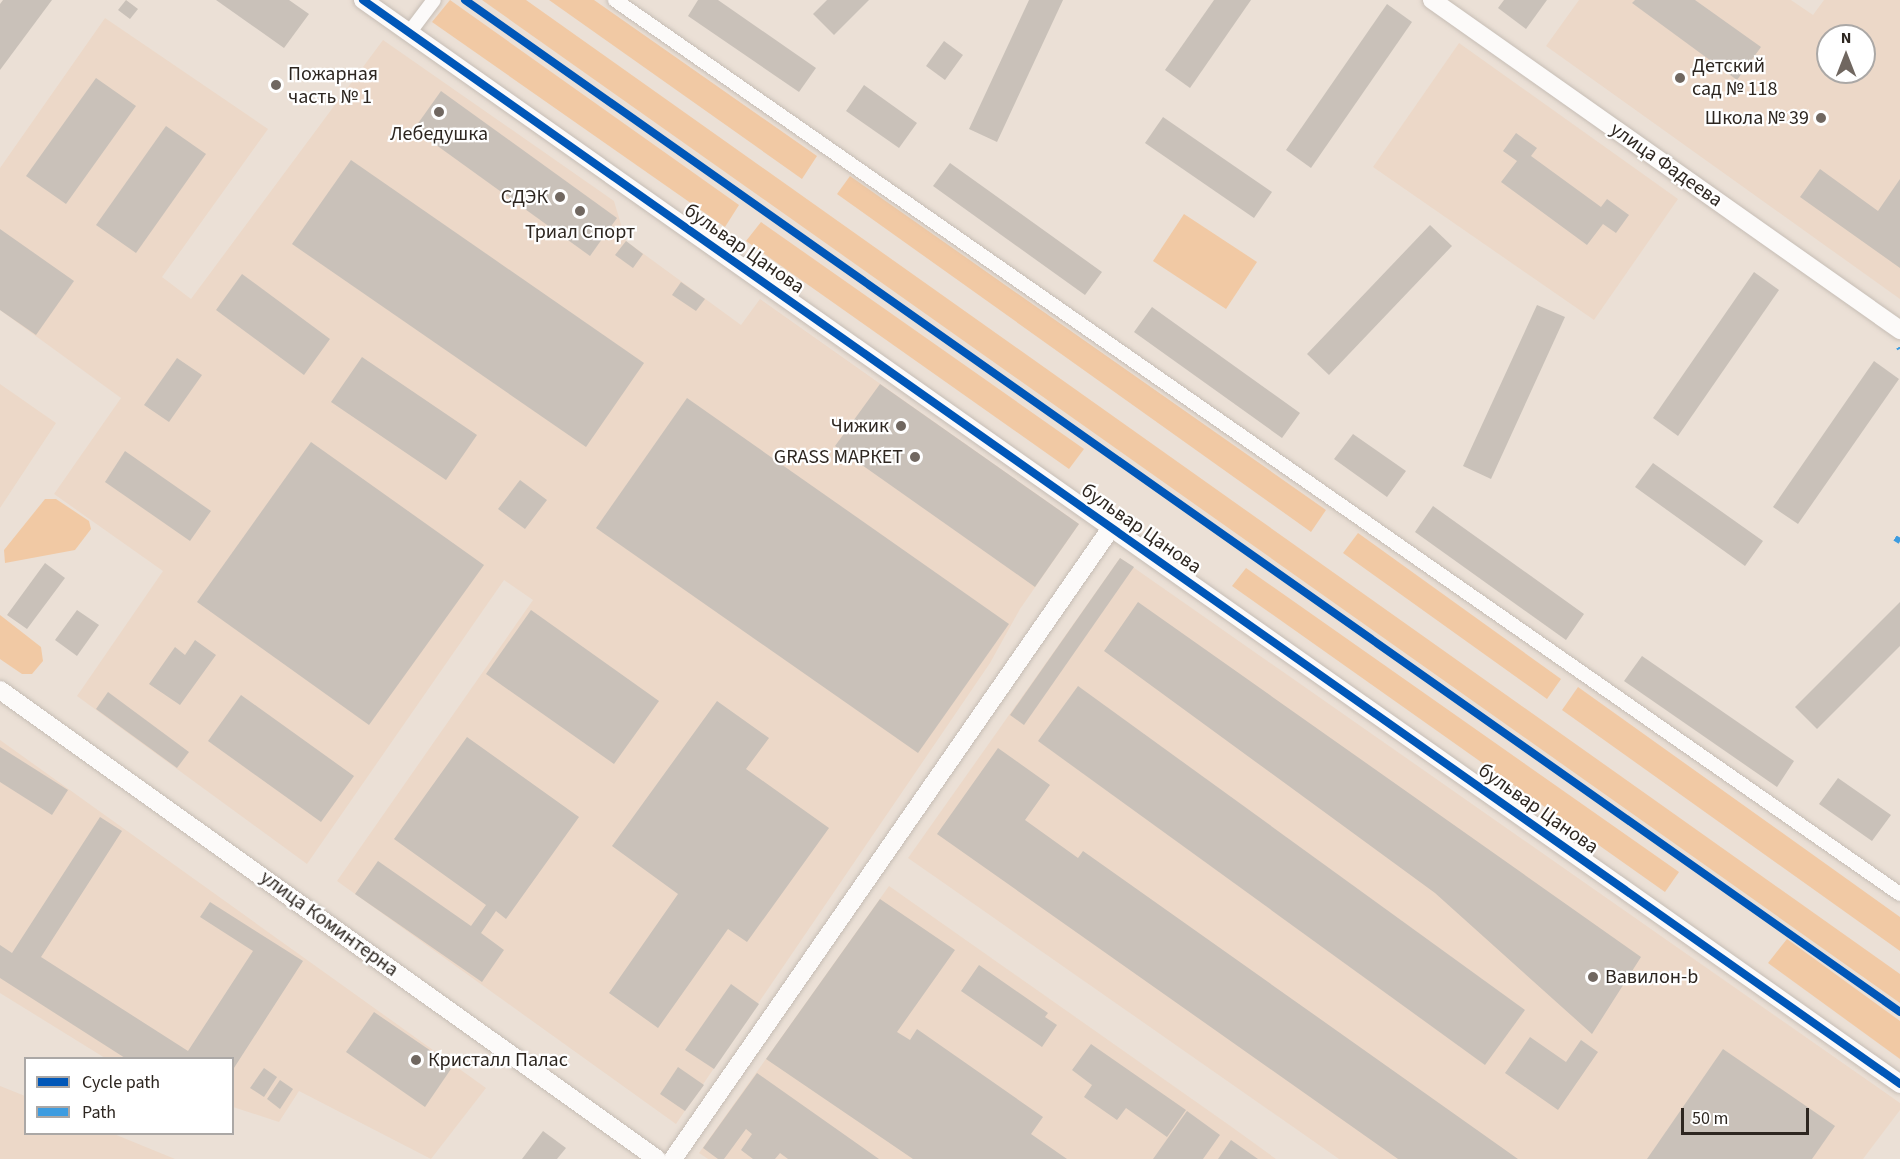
<!DOCTYPE html>
<meta charset="utf-8">
<style>
body{margin:0}
#map{position:relative;width:1900px;height:1159px;overflow:hidden;background:#ebe0d6;font-family:"Source Sans 3",sans-serif}
div>[style]{position:absolute}
[style*='--x']{left:calc(var(--x)*1px);top:calc(var(--y)*1px);width:calc(var(--w)*1px);rotate:calc(var(--a)*1deg)}
.built>*{inset:0;background:#ecd8c8}
.green>*{inset:0;background:#f1c9a4}
.building>*{inset:0;background:#c9c1b9}
.roads{filter:drop-shadow(0 0 2px #c6bdb5) drop-shadow(0 0 2px #c6bdb5)}
.minor>*{height:14px;margin:-7px;padding:0 7px;transform-origin:7px;border-radius:7px;background:#fcfaf9}
.tertiary>*{height:18px;margin:-9px;padding:0 9px;transform-origin:9px;border-radius:9px;background:#fcfaf9}
.quiet>*{height:6px;margin-top:-3px;transform-origin:0;background:repeating-linear-gradient(90deg,#3d9ce0 0 12px,transparent 0 18px)}
.cycleway>*{height:8px;margin:-4px;padding:0 4px;transform-origin:4px;border-radius:4px;background:#0057b8}
.dots>*{width:16px;height:16px;translate:-50% -50%;box-sizing:border-box;border:3px solid #fff;border-radius:50%}
span{translate:-50% -50%;white-space:nowrap;text-align:center;line-height:1.15;-webkit-text-stroke:4.5px #fff;paint-order:stroke}
.poi-label{font-size:20px;color:#2d2620}
.left{translate:0 -50%;text-align:left}
.right{translate:-100% -50%;text-align:right}
.street-label{font-size:20px;color:#2d2620}
.legend{position:absolute;left:24px;top:1057px;width:210px;height:78px;box-sizing:border-box;background:#fff;border:2px solid #aba8a6;margin:0;padding:8px 10px;list-style:none;font-size:18px;color:#2d2620}
.legend li{display:flex;align-items:center;gap:12px;height:30px}
.legend b{width:30px;border:2px solid #aba8a6}
.north{position:absolute;left:1816px;top:24px;width:60px;height:60px;box-sizing:border-box;background:#fff;border:2px solid #aba8a6;border-radius:50%;rotate:0deg;font-size:16px;font-weight:700;line-height:24px;text-align:center;color:#2d2620}
.north::after{content:'';display:block;margin:auto;width:21px;height:27px;background:#706760;clip-path:polygon(50% 0,100% 100%,50% 72%,0 100%)}
.scale{position:absolute;left:1681px;top:1108px;width:128px;height:27px;box-sizing:border-box;border:3px solid #2d2620;border-top:0;padding-left:8px;font-size:18px;line-height:21px;white-space:nowrap;color:#2d2620;-webkit-text-stroke:4px #fff;paint-order:stroke}
</style>
<div id="map">
<div class="built">
<div style="clip-path:polygon(evenodd,1579px 0,1791px 0,1813px 15px,1824px 0,1900px 0,1900px 299px,1546px 46px,1579px 0,1828px 36px,1864px 36px,1864px 72px,1828px 72px,1828px 36px)"></div>
<div style="clip-path:polygon(105px 18px,268px 129px,162px 277px,191px 299px,383px 40px,614px 201px,626px 241px,741px 325px,760px 299px,1079px 524px,1020px 609px,990px 663px,676px 1124px,337px 881px,533px 600px,504px 580px,307px 864px,77px 696px,163px 571px,54px 494px,121px 398px,0 310px,0 168px)"></div>
<div style="clip-path:polygon(1459px 43px,1678px 199px,1594px 320px,1373px 167px)"></div>
<div style="clip-path:polygon(0 384px,56px 423px,0 508px)"></div>
<div style="clip-path:polygon(1120px 558px,1900px 1103px,1900px 1110px,1863px 1159px,1339px 1159px,908px 858px)"></div>
<div style="clip-path:polygon(0 740px,486px 1088px,431px 1159px,299px 1091px,279px 1122px,233px 1107px,232px 1058px,105px 1058px,0 993px)"></div>
<div style="clip-path:polygon(889px 886px,1229px 1125px,1276px 1159px,708px 1159px,699px 1153px)"></div>
<div style="clip-path:polygon(0 1086px,25px 1096px,26px 1134px,114px 1134px,175px 1159px,0 1159px)"></div>
</div>
<div class="green">
<div style="clip-path:polygon(450px 0,739px 205px,725px 227px,432px 22px)"></div>
<div style="clip-path:polygon(482px 0,526px 0,1900px 974px,1900px 1003px)"></div>
<div style="clip-path:polygon(549px 0,594px 0,817px 156px,802px 179px)"></div>
<div style="clip-path:polygon(850px 176px,1326px 510px,1311px 532px,837px 194px)"></div>
<div style="clip-path:polygon(1184px 214px,1257px 262px,1226px 309px,1153px 261px)"></div>
<div style="clip-path:polygon(761px 222px,1084px 449px,1069px 469px,746px 241px)"></div>
<div style="clip-path:polygon(45px 499px,56px 499px,89px 521px,91px 529px,75px 550px,5px 563px,4px 550px)"></div>
<div style="clip-path:polygon(1358px 533px,1561px 679px,1547px 699px,1343px 553px)"></div>
<div style="clip-path:polygon(1246px 568px,1679px 872px,1665px 892px,1232px 586px)"></div>
<div style="clip-path:polygon(0 615px,41px 647px,43px 661px,32px 674px,22px 674px,0 659px)"></div>
<div style="clip-path:polygon(1578px 687px,1900px 917px,1900px 951px,1562px 710px)"></div>
<div style="clip-path:polygon(1787px 939px,1900px 1021px,1900px 1059px,1768px 963px)"></div>
</div>
<div class="building">
<div style="clip-path:polygon(3px 0,52px 0,0 70px,0 4px)"></div>
<div style="clip-path:polygon(126px 0,138px 9px,130px 19px,118px 10px)"></div>
<div style="clip-path:polygon(216px 0,289px 0,309px 14px,284px 48px)"></div>
<div style="clip-path:polygon(698px 0,718px 0,816px 68px,799px 92px,688px 16px)"></div>
<div style="clip-path:polygon(827px 0,869px 0,834px 35px,813px 14px)"></div>
<div style="clip-path:polygon(1029px 0,1063px 0,997px 142px,969px 129px)"></div>
<div style="clip-path:polygon(1214px 0,1251px 0,1190px 88px,1165px 70px)"></div>
<div style="clip-path:polygon(1504px 0,1547px 0,1526px 29px,1498px 8px)"></div>
<div style="clip-path:polygon(1635px 0,1695px 0,1761px 47px,1737px 80px,1632px 3px)"></div>
<div style="clip-path:polygon(1387px 4px,1412px 22px,1311px 168px,1286px 150px)"></div>
<div style="clip-path:polygon(944px 41px,963px 55px,945px 80px,926px 66px)"></div>
<div style="clip-path:polygon(96px 78px,136px 106px,66px 204px,26px 176px)"></div>
<div style="clip-path:polygon(864px 85px,917px 123px,899px 148px,846px 111px)"></div>
<div style="clip-path:polygon(441px 91px,617px 218px,590px 256px,414px 129px)"></div>
<div style="clip-path:polygon(1163px 117px,1272px 192px,1254px 218px,1145px 143px)"></div>
<div style="clip-path:polygon(166px 126px,206px 154px,136px 253px,96px 225px)"></div>
<div style="clip-path:polygon(1516px 133px,1537px 148px,1531px 156px,1601px 207px,1607px 199px,1629px 215px,1616px 233px,1603px 224px,1587px 245px,1501px 182px,1517px 161px,1503px 151px)"></div>
<div style="clip-path:polygon(351px 160px,644px 363px,586px 447px,292px 244px)"></div>
<div style="clip-path:polygon(950px 163px,1102px 272px,1085px 295px,933px 186px)"></div>
<div style="clip-path:polygon(1820px 169px,1878px 211px,1900px 179px,1900px 268px,1800px 197px)"></div>
<div style="clip-path:polygon(1430px 225px,1452px 246px,1329px 375px,1307px 354px)"></div>
<div style="clip-path:polygon(0 229px,74px 281px,36px 335px,0 310px)"></div>
<div style="clip-path:polygon(626px 241px,643px 254px,633px 268px,615px 255px)"></div>
<div style="clip-path:polygon(1754px 272px,1779px 290px,1678px 436px,1653px 418px)"></div>
<div style="clip-path:polygon(242px 274px,330px 339px,304px 375px,216px 310px)"></div>
<div style="clip-path:polygon(681px 282px,705px 299px,696px 311px,672px 295px)"></div>
<div style="clip-path:polygon(1537px 305px,1565px 317px,1491px 479px,1463px 466px)"></div>
<div style="clip-path:polygon(1152px 307px,1300px 413px,1282px 438px,1134px 332px)"></div>
<div style="clip-path:polygon(362px 357px,477px 435px,446px 480px,331px 402px)"></div>
<div style="clip-path:polygon(177px 358px,202px 375px,169px 422px,144px 405px)"></div>
<div style="clip-path:polygon(1874px 361px,1899px 379px,1798px 524px,1773px 507px)"></div>
<div style="clip-path:polygon(880px 384px,1079px 524px,1035px 587px,835px 446px)"></div>
<div style="clip-path:polygon(687px 398px,1009px 624px,918px 753px,596px 528px)"></div>
<div style="clip-path:polygon(1353px 434px,1406px 471px,1387px 497px,1334px 459px)"></div>
<div style="clip-path:polygon(311px 442px,484px 565px,369px 725px,197px 602px)"></div>
<div style="clip-path:polygon(125px 451px,211px 511px,190px 541px,105px 482px)"></div>
<div style="clip-path:polygon(1653px 463px,1763px 541px,1745px 566px,1635px 487px)"></div>
<div style="clip-path:polygon(520px 480px,547px 500px,525px 529px,498px 509px)"></div>
<div style="clip-path:polygon(1433px 506px,1584px 614px,1566px 640px,1415px 532px)"></div>
<div style="clip-path:polygon(1120px 558px,1134px 567px,1024px 725px,1010px 715px)"></div>
<div style="clip-path:polygon(45px 563px,65px 578px,27px 629px,7px 615px)"></div>
<div style="clip-path:polygon(1138px 602px,1641px 957px,1592px 1034px,1435px 893px,1104px 651px)"></div>
<div style="clip-path:polygon(1900px 602px,1900px 646px,1817px 729px,1795px 707px)"></div>
<div style="clip-path:polygon(77px 610px,99px 625px,77px 656px,55px 640px)"></div>
<div style="clip-path:polygon(531px 610px,659px 701px,614px 764px,486px 674px)"></div>
<div style="clip-path:polygon(195px 640px,216px 655px,180px 705px,149px 684px,175px 647px,185px 655px)"></div>
<div style="clip-path:polygon(1642px 656px,1794px 761px,1777px 787px,1624px 681px)"></div>
<div style="clip-path:polygon(1078px 686px,1525px 1010px,1485px 1065px,1038px 741px)"></div>
<div style="clip-path:polygon(108px 692px,189px 752px,177px 768px,96px 709px)"></div>
<div style="clip-path:polygon(241px 695px,354px 776px,321px 822px,208px 741px)"></div>
<div style="clip-path:polygon(717px 701px,769px 738px,746px 769px,829px 828px,747px 942px,728px 929px,658px 1028px,609px 993px,678px 894px,612px 846px)"></div>
<div style="clip-path:polygon(467px 737px,579px 817px,506px 919px,496px 911px,481px 933px,504px 950px,482px 982px,355px 894px,378px 861px,471px 926px,486px 905px,394px 839px)"></div>
<div style="clip-path:polygon(0 747px,68px 790px,52px 815px,0 782px)"></div>
<div style="clip-path:polygon(998px 748px,1050px 785px,1025px 820px,1078px 858px,1083px 851px,1518px 1159px,1398px 1159px,937px 834px)"></div>
<div style="clip-path:polygon(1838px 778px,1891px 815px,1872px 841px,1819px 804px)"></div>
<div style="clip-path:polygon(100px 817px,122px 831px,41px 957px,188px 1051px,253px 951px,200px 917px,210px 902px,303px 961px,232px 1071px,232px 1058px,125px 1058px,0 978px,0 945px,12px 953px)"></div>
<div style="clip-path:polygon(880px 899px,955px 950px,897px 1032px,910px 1040px,917px 1029px,1043px 1117px,1031px 1134px,1067px 1159px,913px 1159px,766px 1059px)"></div>
<div style="clip-path:polygon(979px 965px,1048px 1013px,1045px 1017px,1057px 1025px,1042px 1047px,961px 991px)"></div>
<div style="clip-path:polygon(731px 984px,759px 1004px,714px 1069px,685px 1050px)"></div>
<div style="clip-path:polygon(374px 1012px,453px 1066px,425px 1107px,346px 1052px)"></div>
<div style="clip-path:polygon(1530px 1037px,1566px 1062px,1581px 1040px,1598px 1052px,1558px 1110px,1505px 1073px)"></div>
<div style="clip-path:polygon(1091px 1044px,1186px 1110px,1167px 1137px,1126px 1108px,1117px 1120px,1084px 1097px,1092px 1085px,1072px 1070px)"></div>
<div style="clip-path:polygon(1723px 1049px,1835px 1126px,1812px 1159px,1647px 1159px)"></div>
<div style="clip-path:polygon(678px 1067px,704px 1085px,685px 1111px,660px 1094px)"></div>
<div style="clip-path:polygon(264px 1068px,277px 1077px,264px 1097px,250px 1088px)"></div>
<div style="clip-path:polygon(757px 1073px,879px 1159px,788px 1159px,780px 1153px,775px 1159px,753px 1159px,741px 1150px,752px 1134px,746px 1129px,724px 1159px,718px 1159px,703px 1148px)"></div>
<div style="clip-path:polygon(280px 1080px,293px 1089px,280px 1109px,267px 1099px)"></div>
<div style="clip-path:polygon(1187px 1111px,1220px 1135px,1203px 1159px,1153px 1159px)"></div>
<div style="clip-path:polygon(543px 1131px,566px 1148px,557px 1159px,522px 1159px)"></div>
<div style="clip-path:polygon(1231px 1140px,1258px 1159px,1218px 1159px)"></div>
</div>
<div class="roads">
<div class="minor">
<div style="--x:615;--y:0;--w:1565;--a:34.83"></div>
<div style="--x:409;--y:33;--w:41;--a:-52.9"></div>
</div>
<div class="tertiary">
<div style="--x:363;--y:0;--w:1881;--a:35.19"></div>
<div style="--x:1432;--y:0;--w:573;--a:35.19"></div>
<div style="--x:0;--y:690;--w:807;--a:35.52"></div>
<div style="--x:673;--y:1159;--w:768;--a:-55.23"></div>
</div>
</div>
<div class="quiet">
<div style="--x:1899;--y:347;--w:2;--a:63"></div>
<div style="--x:1895;--y:538;--w:6;--a:31"></div>
</div>
<div class="cycleway">
<div style="--x:363;--y:0;--w:1881;--a:35.19"></div>
<div style="--x:465;--y:0;--w:1756;--a:35.19"></div>
</div>
<div class="dots">
<div style="left:1680px;top:78px;background:#706760"></div>
<div style="left:276px;top:85px;background:#706760"></div>
<div style="left:439px;top:112px;background:#706760"></div>
<div style="left:1821px;top:118px;background:#706760"></div>
<div style="left:560px;top:197px;background:#706760"></div>
<div style="left:580px;top:211px;background:#706760"></div>
<div style="left:901px;top:426px;background:#706760"></div>
<div style="left:915px;top:457px;background:#706760"></div>
<div style="left:1593px;top:977px;background:#706760"></div>
<div style="left:416px;top:1060px;background:#706760"></div>
</div>
<div class="poi-label">
<span class="left" style="left:1692px;top:78px">Детский<br>сад № 118</span>
<span class="left" style="left:288px;top:86px">Пожарная<br>часть № 1</span>
<span class="right" style="left:1809px;top:118px">Школа № 39</span>
<span style="left:439px;top:134px">Лебедушка</span>
<span class="right" style="left:548px;top:197px">СДЭК</span>
<span style="left:580px;top:232px">Триал Спорт</span>
<span class="right" style="left:889px;top:426px">Чижик</span>
<span class="right" style="left:903px;top:457px">GRASS МАРКЕТ</span>
<span class="left" style="left:1605px;top:977px">Вавилон-b</span>
<span class="left" style="left:428px;top:1060px">Кристалл Палас</span>
</div>
<div class="street-label">
<span style="left:1666px;top:165px;rotate:35deg">улица Фадеева</span>
<span style="left:744px;top:249px;rotate:35deg">бульвар Цанова</span>
<span style="left:1141px;top:529px;rotate:35deg">бульвар Цанова</span>
<span style="left:1538px;top:809px;rotate:35deg">бульвар Цанова</span>
<span style="left:329px;top:924px;rotate:36deg">улица Коминтерна</span>
</div>
<ul class="legend">
<li><b style="height:8px;background:#0057b8"></b>Cycle path</li>
<li><b style="height:8px;background:#3d9ce0"></b>Path</li>
</ul>
<div class="north">N</div>
<div class="scale">50 m</div>
</div>
